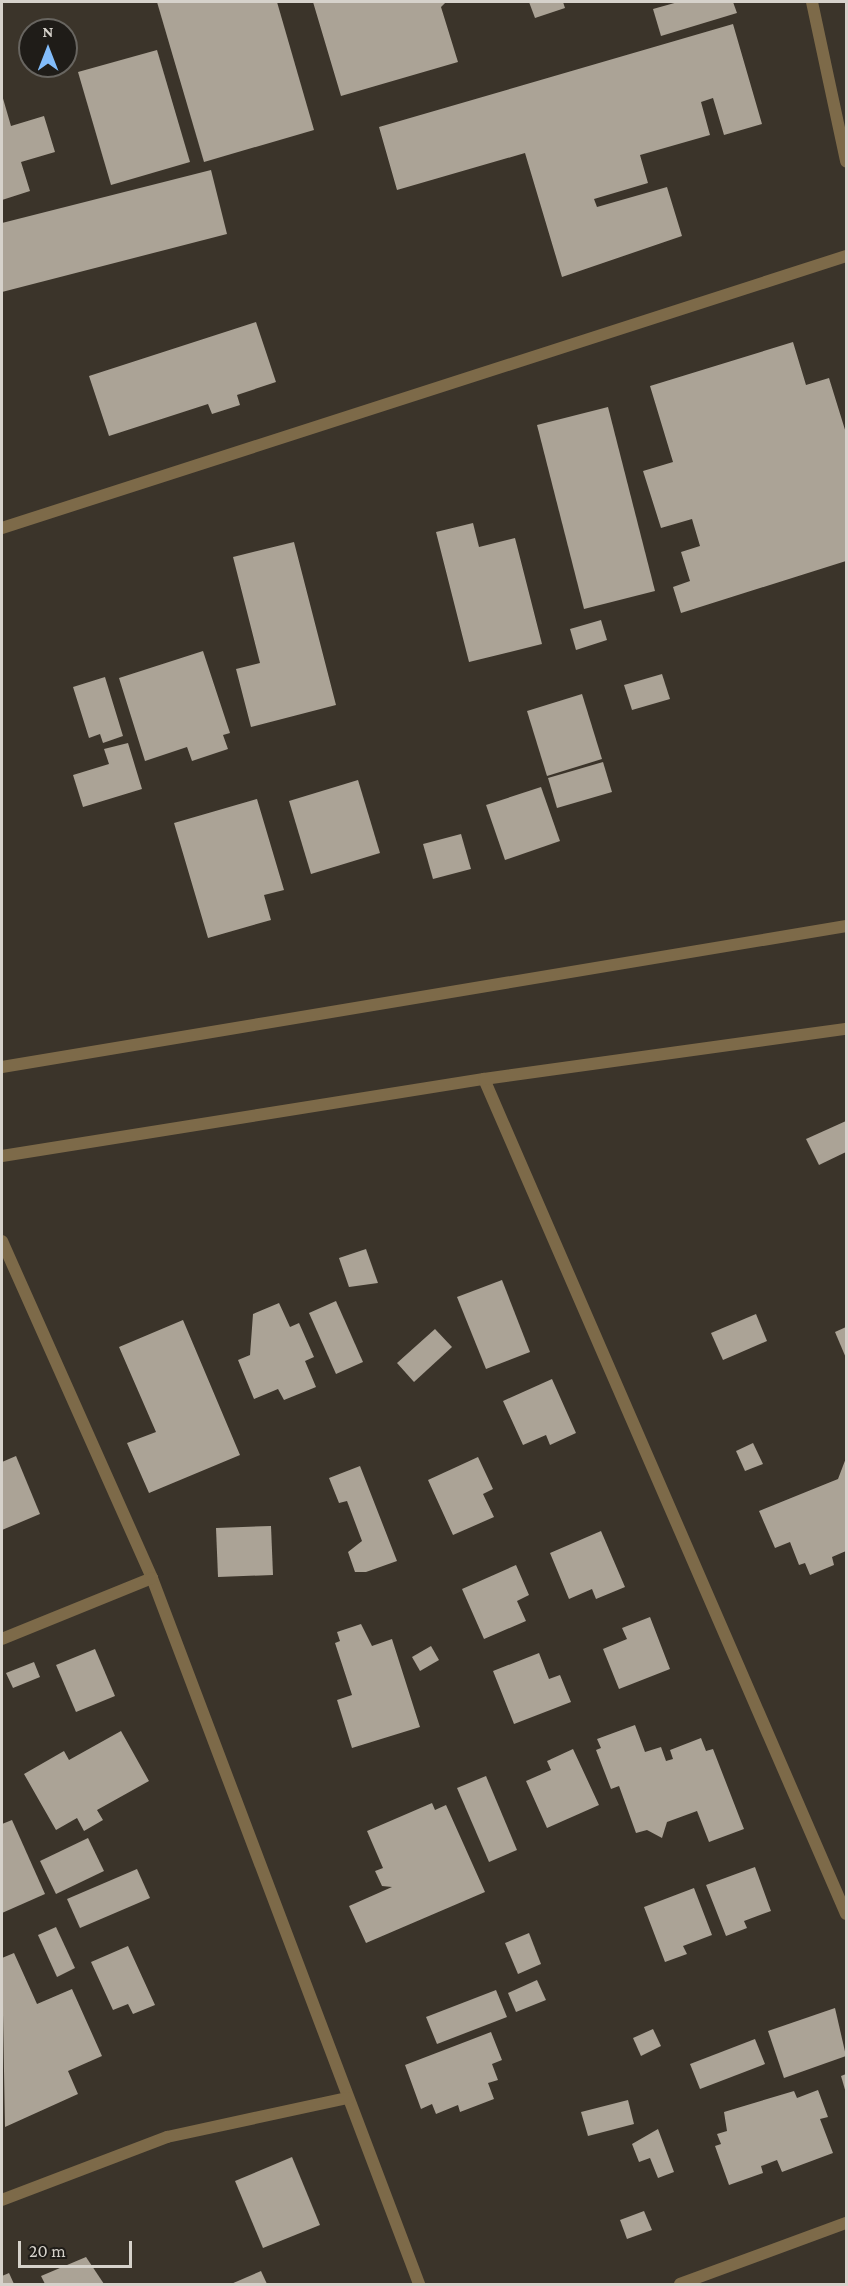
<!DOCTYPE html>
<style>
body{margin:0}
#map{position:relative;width:848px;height:2286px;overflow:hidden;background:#3b342a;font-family:"Crimson Pro",serif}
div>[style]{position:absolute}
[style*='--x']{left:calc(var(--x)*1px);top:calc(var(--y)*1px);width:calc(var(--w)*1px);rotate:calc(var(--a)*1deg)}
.building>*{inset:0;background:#aba396}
.service>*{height:12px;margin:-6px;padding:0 6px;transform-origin:6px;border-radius:6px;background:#7d6a49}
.minor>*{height:12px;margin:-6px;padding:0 6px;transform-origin:6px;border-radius:6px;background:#7d6a49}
span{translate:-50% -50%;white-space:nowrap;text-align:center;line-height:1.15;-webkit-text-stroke:6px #1f1c18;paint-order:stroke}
.frame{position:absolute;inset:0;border:3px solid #d6d2cb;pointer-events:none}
.north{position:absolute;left:18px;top:18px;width:60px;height:60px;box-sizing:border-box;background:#1f1c18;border:2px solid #686560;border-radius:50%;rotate:0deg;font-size:16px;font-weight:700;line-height:24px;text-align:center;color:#d6d2cb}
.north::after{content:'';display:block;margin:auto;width:21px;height:27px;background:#82bcfa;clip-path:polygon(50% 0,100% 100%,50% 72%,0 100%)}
.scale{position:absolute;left:18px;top:2241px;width:114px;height:27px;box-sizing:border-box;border:3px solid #d6d2cb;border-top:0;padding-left:8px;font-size:18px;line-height:21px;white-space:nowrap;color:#d6d2cb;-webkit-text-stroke:4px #1f1c18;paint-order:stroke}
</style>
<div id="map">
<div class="building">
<div style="clip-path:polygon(157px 2px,277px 2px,314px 130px,204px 162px)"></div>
<div style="clip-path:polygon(313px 2px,446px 2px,441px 7px,458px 62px,341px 96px)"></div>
<div style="clip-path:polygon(529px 2px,563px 2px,565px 8px,535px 18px)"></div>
<div style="clip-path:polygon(678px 2px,733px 2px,737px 13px,661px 36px,653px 9px)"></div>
<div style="clip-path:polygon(733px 24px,762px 124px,724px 135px,713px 98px,701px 102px,710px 135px,640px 155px,648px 183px,594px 199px,597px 207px,667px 187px,682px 236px,562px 277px,525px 153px,397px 190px,379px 127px)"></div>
<div style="clip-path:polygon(157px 50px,190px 162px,111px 185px,78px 72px)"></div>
<div style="clip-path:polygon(2px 95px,11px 126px,44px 116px,55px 152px,21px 162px,30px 191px,2px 200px)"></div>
<div style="clip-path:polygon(211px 170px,227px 234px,2px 292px,2px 223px)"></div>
<div style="clip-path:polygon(256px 322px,276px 382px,237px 395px,240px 405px,212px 414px,208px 404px,109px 436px,89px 376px)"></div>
<div style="clip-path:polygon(793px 342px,806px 385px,829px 378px,846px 433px,846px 561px,681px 613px,673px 587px,690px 581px,681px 552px,700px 546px,692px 519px,661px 528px,643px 471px,673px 462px,650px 386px)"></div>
<div style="clip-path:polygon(608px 407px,655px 591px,584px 609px,537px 425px)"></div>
<div style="clip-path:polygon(473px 523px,479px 547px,515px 538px,542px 644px,469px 662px,436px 532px)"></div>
<div style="clip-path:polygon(294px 542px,336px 705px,251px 727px,236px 669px,260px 663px,233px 557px)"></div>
<div style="clip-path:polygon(601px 620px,607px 640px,576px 650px,570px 629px)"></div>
<div style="clip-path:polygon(203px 651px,230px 733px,223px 735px,228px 749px,192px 761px,187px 747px,145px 761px,119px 678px)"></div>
<div style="clip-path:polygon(662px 674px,670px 699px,632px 710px,624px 685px)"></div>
<div style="clip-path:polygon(105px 677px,123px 736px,103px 743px,100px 734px,89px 738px,73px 687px)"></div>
<div style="clip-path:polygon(582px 694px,602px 759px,547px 776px,527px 711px)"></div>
<div style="clip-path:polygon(128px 743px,142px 789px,83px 807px,73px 775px,109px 764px,104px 749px)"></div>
<div style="clip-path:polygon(603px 762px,612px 792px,557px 808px,548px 778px)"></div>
<div style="clip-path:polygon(358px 780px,380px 853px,311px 874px,289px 801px)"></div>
<div style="clip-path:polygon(541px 787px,560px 841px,505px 860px,486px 805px)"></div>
<div style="clip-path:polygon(257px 799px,284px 890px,264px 895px,271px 920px,208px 938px,174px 823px)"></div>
<div style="clip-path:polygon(461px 834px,471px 869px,433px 879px,423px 844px)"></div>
<div style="clip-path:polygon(846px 1121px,846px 1152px,819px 1165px,806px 1139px)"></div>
<div style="clip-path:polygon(366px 1249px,378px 1283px,349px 1287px,339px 1258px)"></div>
<div style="clip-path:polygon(502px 1280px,530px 1352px,486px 1369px,457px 1297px)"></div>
<div style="clip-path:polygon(336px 1301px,363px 1362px,336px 1374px,309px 1313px)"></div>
<div style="clip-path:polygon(279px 1303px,290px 1327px,299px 1323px,314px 1357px,305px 1361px,316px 1387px,284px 1400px,278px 1389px,254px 1399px,238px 1360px,250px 1355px,253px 1314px)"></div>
<div style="clip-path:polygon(756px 1314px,767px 1341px,723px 1360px,711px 1333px)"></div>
<div style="clip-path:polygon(183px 1320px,240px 1455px,149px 1493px,127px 1443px,156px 1432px,119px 1347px)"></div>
<div style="clip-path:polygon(846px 1327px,846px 1358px,835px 1332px)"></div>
<div style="clip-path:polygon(435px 1329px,452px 1347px,414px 1382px,397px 1363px)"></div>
<div style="clip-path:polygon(552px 1379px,576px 1433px,550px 1445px,546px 1435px,523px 1445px,503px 1401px)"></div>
<div style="clip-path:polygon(753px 1443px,763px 1464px,745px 1471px,736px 1451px)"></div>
<div style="clip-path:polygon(16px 1456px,40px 1514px,2px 1530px,2px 1462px)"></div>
<div style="clip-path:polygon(478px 1457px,493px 1489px,483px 1494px,494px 1517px,453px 1535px,428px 1480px)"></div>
<div style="clip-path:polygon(846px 1458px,846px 1551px,832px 1557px,834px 1565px,810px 1575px,805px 1563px,799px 1565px,790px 1542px,775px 1548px,759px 1511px,838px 1479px)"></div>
<div style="clip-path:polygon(360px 1466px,397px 1561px,366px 1572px,355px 1572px,348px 1552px,362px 1541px,347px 1501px,339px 1503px,329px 1478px)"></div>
<div style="clip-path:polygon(271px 1526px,273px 1575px,218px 1577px,216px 1528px)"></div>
<div style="clip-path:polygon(601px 1531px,625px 1587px,596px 1599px,592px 1589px,569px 1599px,550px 1553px)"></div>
<div style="clip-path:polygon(516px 1565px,529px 1595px,517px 1601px,526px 1621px,484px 1639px,462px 1589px)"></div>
<div style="clip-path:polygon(650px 1617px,670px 1669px,619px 1689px,603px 1649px,627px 1639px,622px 1628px)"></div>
<div style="clip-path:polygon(361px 1624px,372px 1646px,392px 1639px,420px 1727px,352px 1748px,337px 1700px,352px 1695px,335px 1643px,340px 1641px,337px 1632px)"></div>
<div style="clip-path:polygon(431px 1646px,439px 1660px,420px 1671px,412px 1657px)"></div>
<div style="clip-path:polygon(95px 1649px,115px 1696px,76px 1712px,56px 1665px)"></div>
<div style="clip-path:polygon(539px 1653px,549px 1679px,560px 1675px,571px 1702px,514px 1724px,493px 1671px)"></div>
<div style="clip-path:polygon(34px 1662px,40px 1677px,13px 1688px,6px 1673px)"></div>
<div style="clip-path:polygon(635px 1725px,645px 1752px,661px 1747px,666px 1761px,673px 1759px,670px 1750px,701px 1738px,706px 1751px,713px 1749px,744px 1829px,709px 1842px,697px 1811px,667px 1822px,662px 1838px,647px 1830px,636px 1833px,619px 1786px,611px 1789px,596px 1750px,601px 1748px,597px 1739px)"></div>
<div style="clip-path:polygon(121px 1731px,149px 1781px,97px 1810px,103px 1820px,84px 1831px,77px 1818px,56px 1830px,24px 1774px,64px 1751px,69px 1760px)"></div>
<div style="clip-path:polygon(573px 1749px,599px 1805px,547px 1828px,526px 1781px,551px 1770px,547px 1761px)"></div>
<div style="clip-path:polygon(486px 1776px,517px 1850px,489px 1862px,457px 1788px)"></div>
<div style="clip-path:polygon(432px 1803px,435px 1810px,446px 1805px,485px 1892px,366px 1943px,349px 1906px,392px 1887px,382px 1886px,375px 1871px,383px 1868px,367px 1831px)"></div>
<div style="clip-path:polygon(12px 1820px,45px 1894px,2px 1913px,2px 1824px)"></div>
<div style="clip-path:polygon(88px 1838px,104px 1871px,56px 1894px,40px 1861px)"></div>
<div style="clip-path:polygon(755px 1867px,771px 1911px,744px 1921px,747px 1928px,726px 1936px,706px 1885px)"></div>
<div style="clip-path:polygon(137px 1869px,150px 1898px,80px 1928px,67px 1899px)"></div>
<div style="clip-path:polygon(694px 1888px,712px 1935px,683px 1946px,687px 1954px,665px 1962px,644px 1907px)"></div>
<div style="clip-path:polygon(56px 1927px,75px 1968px,57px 1977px,38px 1935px)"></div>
<div style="clip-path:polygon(529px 1933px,541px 1964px,518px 1974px,505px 1943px)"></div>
<div style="clip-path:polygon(128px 1946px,155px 2005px,133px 2014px,128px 2004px,113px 2010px,91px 1962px)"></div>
<div style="clip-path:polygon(14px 1953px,37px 2004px,72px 1989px,102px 2056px,68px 2071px,78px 2094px,5px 2127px,2px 1958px)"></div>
<div style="clip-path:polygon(537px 1980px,546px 2000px,516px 2012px,508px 1993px)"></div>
<div style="clip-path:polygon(496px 1990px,507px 2017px,437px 2044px,426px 2017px)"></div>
<div style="clip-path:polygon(835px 2008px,846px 2056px,784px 2078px,768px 2031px)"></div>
<div style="clip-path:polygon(653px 2029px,661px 2046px,641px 2056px,633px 2038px)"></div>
<div style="clip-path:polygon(491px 2032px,502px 2060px,492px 2064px,498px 2080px,488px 2083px,494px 2099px,460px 2112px,458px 2105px,436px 2114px,432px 2104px,421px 2109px,405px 2065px)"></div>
<div style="clip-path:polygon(755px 2039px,765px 2064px,700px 2089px,690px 2064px)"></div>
<div style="clip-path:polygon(846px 2074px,846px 2093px,841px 2076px)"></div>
<div style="clip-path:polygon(818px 2090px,828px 2117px,820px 2119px,833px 2153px,782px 2172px,777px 2160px,761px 2166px,763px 2173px,729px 2185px,715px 2146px,721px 2144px,717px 2134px,727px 2131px,724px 2112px,794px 2091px,797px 2098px)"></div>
<div style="clip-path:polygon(628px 2100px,634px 2124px,588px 2136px,581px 2112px)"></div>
<div style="clip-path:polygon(658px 2129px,674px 2172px,658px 2178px,650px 2158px,639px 2162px,632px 2144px)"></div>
<div style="clip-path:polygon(292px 2157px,320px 2225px,263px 2248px,235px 2181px)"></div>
<div style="clip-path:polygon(644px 2211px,652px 2230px,627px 2239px,620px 2220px)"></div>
<div style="clip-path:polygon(86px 2257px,104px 2284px,45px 2284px,41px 2276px)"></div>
<div style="clip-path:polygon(261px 2271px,267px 2284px,231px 2284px)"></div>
<div style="clip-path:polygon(9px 2273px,14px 2284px,2px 2284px,2px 2276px)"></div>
</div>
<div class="service">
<div style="--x:2;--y:528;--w:887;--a:-17.86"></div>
</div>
<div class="minor">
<div style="--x:812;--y:2;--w:163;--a:77.9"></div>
<div style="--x:2;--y:1067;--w:856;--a:-9.48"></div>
<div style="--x:484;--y:1079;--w:910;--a:66.56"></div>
<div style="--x:2;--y:1156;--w:488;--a:-9.1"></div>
<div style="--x:484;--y:1079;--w:365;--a:-7.9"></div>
<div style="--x:2;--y:1241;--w:369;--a:66"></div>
<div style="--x:152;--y:1578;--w:755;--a:69.28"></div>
<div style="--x:2;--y:1639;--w:162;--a:-22.1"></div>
<div style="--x:2;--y:2200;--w:177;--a:-20.9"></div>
<div style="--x:167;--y:2137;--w:185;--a:-12.2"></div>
<div style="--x:680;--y:2284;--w:177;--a:-20.2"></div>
</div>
<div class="frame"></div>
<div class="north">N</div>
<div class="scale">20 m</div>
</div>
